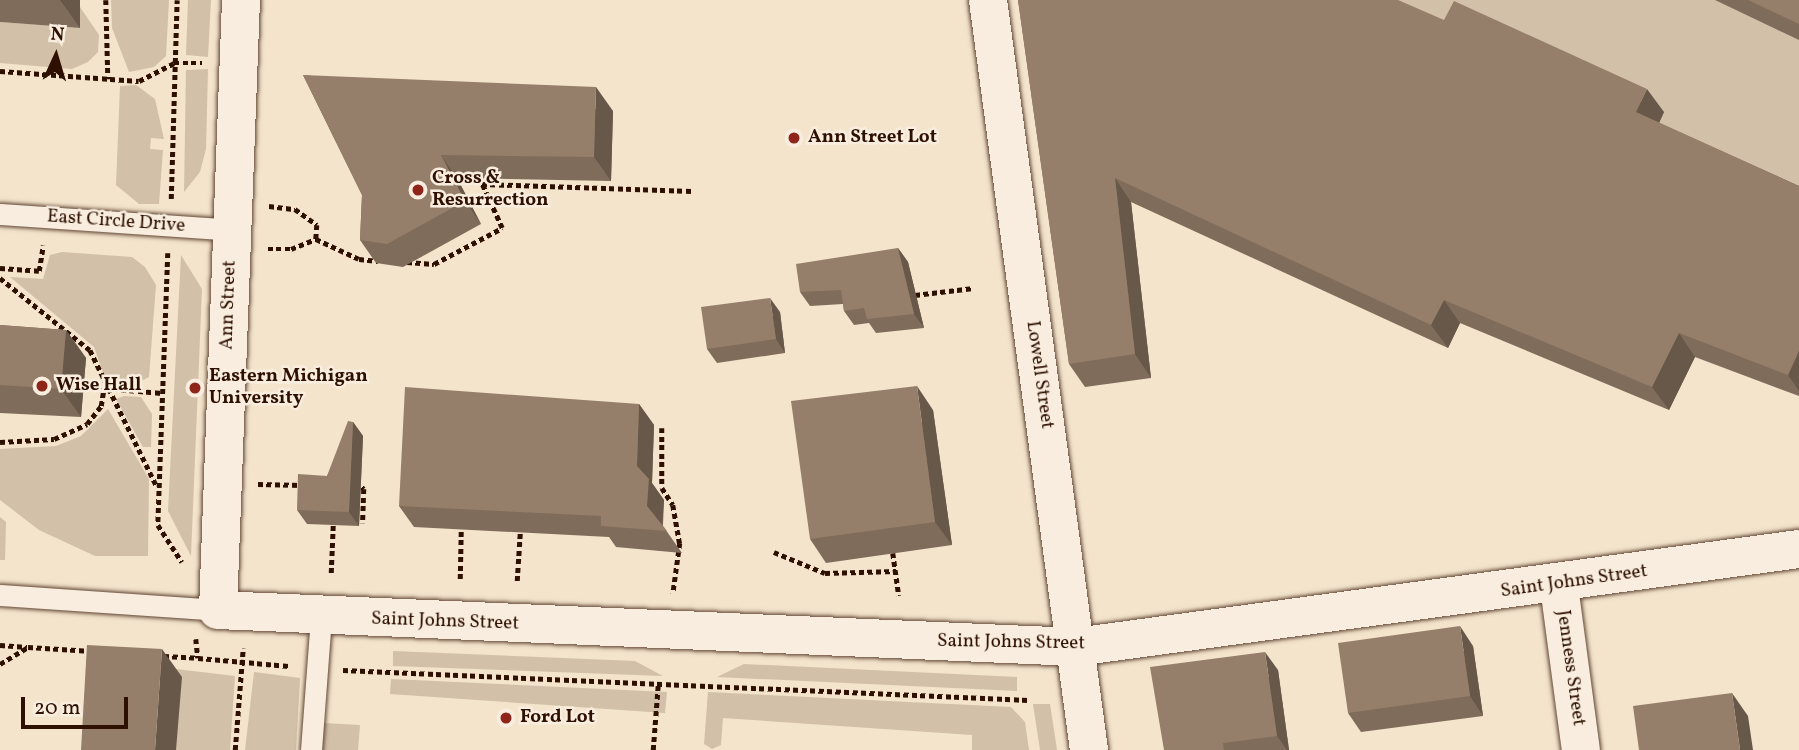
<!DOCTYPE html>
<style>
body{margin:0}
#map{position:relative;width:1799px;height:750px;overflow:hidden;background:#f4e4cc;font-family:Vollkorn,serif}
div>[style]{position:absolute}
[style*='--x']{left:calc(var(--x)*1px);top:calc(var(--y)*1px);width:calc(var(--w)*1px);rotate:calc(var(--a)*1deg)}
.green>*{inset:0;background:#d2c0a9}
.path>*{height:4.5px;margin-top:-2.25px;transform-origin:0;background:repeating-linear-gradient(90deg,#2e1000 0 5px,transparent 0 8.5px)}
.roads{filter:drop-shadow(0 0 2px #604533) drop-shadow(0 0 2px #604533)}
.lane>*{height:21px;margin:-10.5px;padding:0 10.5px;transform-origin:10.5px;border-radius:10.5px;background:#f8edde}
.street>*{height:38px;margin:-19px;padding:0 19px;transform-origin:19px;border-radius:19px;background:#f8edde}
.secondary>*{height:38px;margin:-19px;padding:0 19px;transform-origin:19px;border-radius:19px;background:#f8edde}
.wall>*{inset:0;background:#806c5b}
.shaded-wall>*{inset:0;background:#68584a}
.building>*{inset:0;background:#957e6a}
.dots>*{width:19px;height:19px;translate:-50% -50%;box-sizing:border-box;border:4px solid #f8edde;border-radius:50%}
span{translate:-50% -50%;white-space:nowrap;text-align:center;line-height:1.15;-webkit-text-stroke:5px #f8edde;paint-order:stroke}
.poi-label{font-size:19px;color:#2e1000;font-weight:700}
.left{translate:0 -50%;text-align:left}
.street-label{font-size:19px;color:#2e1000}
.north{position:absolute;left:21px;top:21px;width:70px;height:70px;-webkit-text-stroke:5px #f8edde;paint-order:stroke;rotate:4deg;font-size:19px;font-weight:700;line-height:28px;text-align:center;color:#2e1000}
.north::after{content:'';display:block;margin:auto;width:24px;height:32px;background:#2e1000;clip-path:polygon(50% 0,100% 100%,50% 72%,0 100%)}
.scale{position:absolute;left:21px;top:697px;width:107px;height:32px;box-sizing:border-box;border:4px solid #2e1000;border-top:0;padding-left:9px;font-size:21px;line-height:24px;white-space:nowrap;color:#2e1000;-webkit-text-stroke:5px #f8edde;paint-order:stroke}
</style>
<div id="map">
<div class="green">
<div style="clip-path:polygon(111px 0,169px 0,166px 56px,154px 67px,129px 72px,112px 28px)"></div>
<div style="clip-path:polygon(188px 0,211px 0,208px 57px,186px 55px)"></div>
<div style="clip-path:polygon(1361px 0,1724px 0,1799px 33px,1799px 200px)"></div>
<div style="clip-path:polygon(80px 7px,99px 35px,98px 52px,88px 62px,72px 69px,0 63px,0 22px,79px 28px)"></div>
<div style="clip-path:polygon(208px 69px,206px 149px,200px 172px,184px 192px,186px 70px)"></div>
<div style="clip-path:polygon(136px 85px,155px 99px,164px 139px,151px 138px,150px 149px,163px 150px,159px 204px,139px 204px,116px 185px,120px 86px)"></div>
<div style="clip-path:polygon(62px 252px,132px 257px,145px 267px,156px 285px,149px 377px,137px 383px,106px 381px,94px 347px,10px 277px,43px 279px,50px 255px)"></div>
<div style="clip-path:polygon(181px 255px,202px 289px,191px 556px,168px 511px)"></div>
<div style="clip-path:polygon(124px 396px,141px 397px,152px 414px,151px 447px,143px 447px,116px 399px)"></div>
<div style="clip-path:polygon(108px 409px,149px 479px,148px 556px,95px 556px,39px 530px,0 500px,0 449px,56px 446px,81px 436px)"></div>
<div style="clip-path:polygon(0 517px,6px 522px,5px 560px,0 560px)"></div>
<div style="clip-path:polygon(393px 651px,635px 661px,663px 676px,393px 666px)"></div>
<div style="clip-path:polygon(744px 664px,1017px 677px,1017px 691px,717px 677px)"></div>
<div style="clip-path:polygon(159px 667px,235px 676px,230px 750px,176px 750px)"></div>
<div style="clip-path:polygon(254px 672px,300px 678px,296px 750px,245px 750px)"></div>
<div style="clip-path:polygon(391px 679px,667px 692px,665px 713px,390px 694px)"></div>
<div style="clip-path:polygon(708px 692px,1011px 707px,1025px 722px,1029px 750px,972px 750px,972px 735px,723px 718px,721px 745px,712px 749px,704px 744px)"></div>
<div style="clip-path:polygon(1033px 704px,1050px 704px,1057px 750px,1040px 750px)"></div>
<div style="clip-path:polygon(323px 723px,360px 725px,358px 750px,321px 750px)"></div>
</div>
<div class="path">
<div style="--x:106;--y:0;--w:79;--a:88.5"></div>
<div style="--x:0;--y:71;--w:139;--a:4.1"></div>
<div style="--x:139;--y:81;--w:39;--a:-27"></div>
<div style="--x:174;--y:63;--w:28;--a:0"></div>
<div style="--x:171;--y:199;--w:199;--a:-88.3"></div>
<div style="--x:269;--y:206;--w:26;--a:7"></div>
<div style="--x:295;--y:209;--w:27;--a:36"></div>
<div style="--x:317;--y:225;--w:14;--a:94"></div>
<div style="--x:268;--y:249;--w:23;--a:0"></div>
<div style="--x:291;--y:249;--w:27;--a:-22"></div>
<div style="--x:316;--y:239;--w:47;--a:24.9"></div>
<div style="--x:359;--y:259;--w:19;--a:6"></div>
<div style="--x:168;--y:253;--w:272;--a:92.1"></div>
<div style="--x:158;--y:525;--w:44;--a:57"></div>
<div style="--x:407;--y:262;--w:27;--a:4"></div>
<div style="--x:434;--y:264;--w:77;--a:-27.9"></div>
<div style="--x:502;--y:228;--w:48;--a:-114.4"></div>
<div style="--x:482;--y:184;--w:210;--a:1.9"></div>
<div style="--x:0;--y:268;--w:39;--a:4"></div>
<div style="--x:39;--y:271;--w:26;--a:-81"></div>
<div style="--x:0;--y:278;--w:115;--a:38.7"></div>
<div style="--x:90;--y:350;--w:153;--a:63.9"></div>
<div style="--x:915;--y:295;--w:59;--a:-6.8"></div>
<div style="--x:662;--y:428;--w:60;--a:90"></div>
<div style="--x:662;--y:488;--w:20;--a:57"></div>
<div style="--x:673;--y:505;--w:39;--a:80"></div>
<div style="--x:680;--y:543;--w:51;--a:97.8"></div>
<div style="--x:0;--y:442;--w:54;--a:-3.2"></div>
<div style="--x:54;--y:439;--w:36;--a:-24"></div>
<div style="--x:87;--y:424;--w:23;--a:-52"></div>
<div style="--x:101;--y:406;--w:18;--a:-81"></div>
<div style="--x:104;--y:388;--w:58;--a:4.9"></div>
<div style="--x:356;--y:481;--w:11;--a:45"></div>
<div style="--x:364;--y:489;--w:34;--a:92"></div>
<div style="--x:258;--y:484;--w:44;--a:1.3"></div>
<div style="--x:774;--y:552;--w:55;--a:22.4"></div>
<div style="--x:825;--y:573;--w:71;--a:-1.6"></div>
<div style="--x:893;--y:553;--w:43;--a:82.1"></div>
<div style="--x:331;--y:573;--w:48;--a:-87.6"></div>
<div style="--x:460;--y:579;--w:49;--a:-88.8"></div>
<div style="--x:517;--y:581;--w:48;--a:-86.4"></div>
<div style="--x:196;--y:639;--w:19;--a:84"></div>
<div style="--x:198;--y:658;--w:91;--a:5"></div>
<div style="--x:0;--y:645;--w:27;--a:4"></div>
<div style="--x:164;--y:656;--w:34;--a:3"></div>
<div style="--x:0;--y:664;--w:33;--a:-31"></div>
<div style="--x:28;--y:647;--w:64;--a:3.6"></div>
<div style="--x:343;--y:670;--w:686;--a:2.51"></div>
<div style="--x:235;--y:750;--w:102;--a:-85.5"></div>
<div style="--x:653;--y:750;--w:65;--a:-85.6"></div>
</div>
<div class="roads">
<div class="lane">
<div style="--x:0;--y:214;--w:233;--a:3.9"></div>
<div style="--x:0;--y:595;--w:219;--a:3.9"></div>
<div style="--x:311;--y:750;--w:132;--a:-85.7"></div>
</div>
<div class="street">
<div style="--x:241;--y:0;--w:610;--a:92.16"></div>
<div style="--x:218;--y:610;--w:859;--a:2.47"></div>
<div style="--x:1076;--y:647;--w:730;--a:-7.72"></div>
<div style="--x:1559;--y:586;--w:165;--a:82.4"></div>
</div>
<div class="secondary">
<div style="--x:988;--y:0;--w:757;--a:82.33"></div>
</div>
</div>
<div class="wall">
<div style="clip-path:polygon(0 0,80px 0,80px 28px,0 22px)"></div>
<div style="clip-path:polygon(1018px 0,1444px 20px,1664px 112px,1659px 123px,1799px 186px,1799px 396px,1695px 357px,1669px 410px,1460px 323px,1448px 348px,1131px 202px,1151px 378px,1085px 387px,1069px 364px)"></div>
<div style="clip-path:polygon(1715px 0,1799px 0,1799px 40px)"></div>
<div style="clip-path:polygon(303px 75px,613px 111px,611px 181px,457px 178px,481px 224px,403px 267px,376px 263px,360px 240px,362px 195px)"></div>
<div style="clip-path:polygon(898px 248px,908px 262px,924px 328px,876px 333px,869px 323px,854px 325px,844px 311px,843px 304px,810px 306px,800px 292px)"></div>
<div style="clip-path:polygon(780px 312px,785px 353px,717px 363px,707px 349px)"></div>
<div style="clip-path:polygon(0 325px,66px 330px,86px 358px,81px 417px,0 413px)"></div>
<div style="clip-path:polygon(639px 404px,654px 425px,652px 483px,664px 500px,663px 526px,682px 553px,616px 547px,609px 537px,414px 527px,399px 506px)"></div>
<div style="clip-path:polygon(933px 410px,952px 545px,826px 563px,810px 539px)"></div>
<div style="clip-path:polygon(353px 422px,363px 436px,359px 526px,307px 524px,297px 510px,327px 476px)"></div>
<div style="clip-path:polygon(1473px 646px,1483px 716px,1361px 732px,1348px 713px)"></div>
<div style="clip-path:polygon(1278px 670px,1289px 750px,1164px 750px)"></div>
</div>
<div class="shaded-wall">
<div style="clip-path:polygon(60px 0,80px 0,80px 28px)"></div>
<div style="clip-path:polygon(596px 87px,613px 111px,611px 181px,594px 157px)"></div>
<div style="clip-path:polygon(1647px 89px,1664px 112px,1653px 136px,1636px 112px)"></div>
<div style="clip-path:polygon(441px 155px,457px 178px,481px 224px,465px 201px)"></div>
<div style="clip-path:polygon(1115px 178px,1131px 202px,1151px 378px,1135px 354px)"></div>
<div style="clip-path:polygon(898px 248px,908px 262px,924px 328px,914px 314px)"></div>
<div style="clip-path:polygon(770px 298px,780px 312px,785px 353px,776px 339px)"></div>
<div style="clip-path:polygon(1444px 300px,1460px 323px,1448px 348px,1431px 325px)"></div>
<div style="clip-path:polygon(66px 330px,86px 358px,81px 417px,61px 389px)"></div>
<div style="clip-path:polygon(1679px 333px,1695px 357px,1669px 410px,1652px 387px)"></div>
<div style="clip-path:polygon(1799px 351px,1799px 391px,1788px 375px)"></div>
<div style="clip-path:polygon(917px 386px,933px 410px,952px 545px,935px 522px)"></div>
<div style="clip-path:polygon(639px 404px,654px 425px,652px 483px,664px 500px,662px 527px,647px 506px,637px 466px)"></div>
<div style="clip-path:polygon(353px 422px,363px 436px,359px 526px,349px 512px)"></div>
<div style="clip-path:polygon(1460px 626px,1473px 646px,1483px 716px,1470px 696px)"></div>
<div style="clip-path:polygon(162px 649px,182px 677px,176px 750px,155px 750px)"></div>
<div style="clip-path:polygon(1265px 652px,1278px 670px,1289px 750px,1287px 750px,1277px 736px)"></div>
<div style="clip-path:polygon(1732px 693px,1748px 716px,1753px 750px,1740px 750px)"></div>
</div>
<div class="building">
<div style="clip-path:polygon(1018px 0,1398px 0,1444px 20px,1454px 1px,1647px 89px,1636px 112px,1799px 186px,1799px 351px,1788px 375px,1679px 333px,1652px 387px,1444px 300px,1431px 325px,1115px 178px,1135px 354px,1069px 364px)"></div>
<div style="clip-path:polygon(1748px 0,1799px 0,1799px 24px)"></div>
<div style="clip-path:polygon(303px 75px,596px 87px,594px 157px,441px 155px,465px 201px,387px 244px,360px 240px,362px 195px)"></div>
<div style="clip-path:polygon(898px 248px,914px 314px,867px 319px,864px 308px,844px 311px,841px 290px,800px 292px,796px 264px)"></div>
<div style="clip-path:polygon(770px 298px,776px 339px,707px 349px,701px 307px)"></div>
<div style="clip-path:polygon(0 325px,66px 330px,61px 389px,0 385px)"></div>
<div style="clip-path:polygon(917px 386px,935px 522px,810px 539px,791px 401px)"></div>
<div style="clip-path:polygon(405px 387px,639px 404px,637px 466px,649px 479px,647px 506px,667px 531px,601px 526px,601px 516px,399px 506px)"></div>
<div style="clip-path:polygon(348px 421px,353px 422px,349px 512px,297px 510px,298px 474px,327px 476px)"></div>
<div style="clip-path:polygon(1460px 626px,1470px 696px,1348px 713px,1338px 643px)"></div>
<div style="clip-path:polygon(87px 645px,162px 649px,155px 750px,81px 750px)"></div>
<div style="clip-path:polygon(1265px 652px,1277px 736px,1223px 743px,1224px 750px,1164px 750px,1150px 667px)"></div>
<div style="clip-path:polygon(1732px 693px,1740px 750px,1639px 750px,1633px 706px)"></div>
</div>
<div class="dots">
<div style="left:794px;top:138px;background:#8f2418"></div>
<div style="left:418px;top:190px;background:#8f2418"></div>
<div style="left:42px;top:386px;background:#8f2418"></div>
<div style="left:195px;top:388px;background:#8f2418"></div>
<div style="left:506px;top:718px;background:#8f2418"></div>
</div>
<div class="poi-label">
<span class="left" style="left:808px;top:138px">Ann Street Lot</span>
<span class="left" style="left:432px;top:190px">Cross &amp;<br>Resurrection</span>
<span class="left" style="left:209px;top:388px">Eastern Michigan<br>University</span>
<span class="left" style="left:56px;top:386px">Wise Hall</span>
<span class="left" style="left:520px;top:718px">Ford Lot</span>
</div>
<div class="street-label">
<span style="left:116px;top:222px;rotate:4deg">East Circle Drive</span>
<span style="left:229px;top:305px;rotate:-88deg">Ann Street</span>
<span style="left:1039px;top:375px;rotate:82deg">Lowell Street</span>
<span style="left:1574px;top:582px;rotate:-8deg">Saint Johns Street</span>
<span style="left:445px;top:622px;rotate:2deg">Saint Johns Street</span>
<span style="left:1011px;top:643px;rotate:1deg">Saint Johns Street</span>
<span style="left:1570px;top:668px;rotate:82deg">Jenness Street</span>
</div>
<div class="north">N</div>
<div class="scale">20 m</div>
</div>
